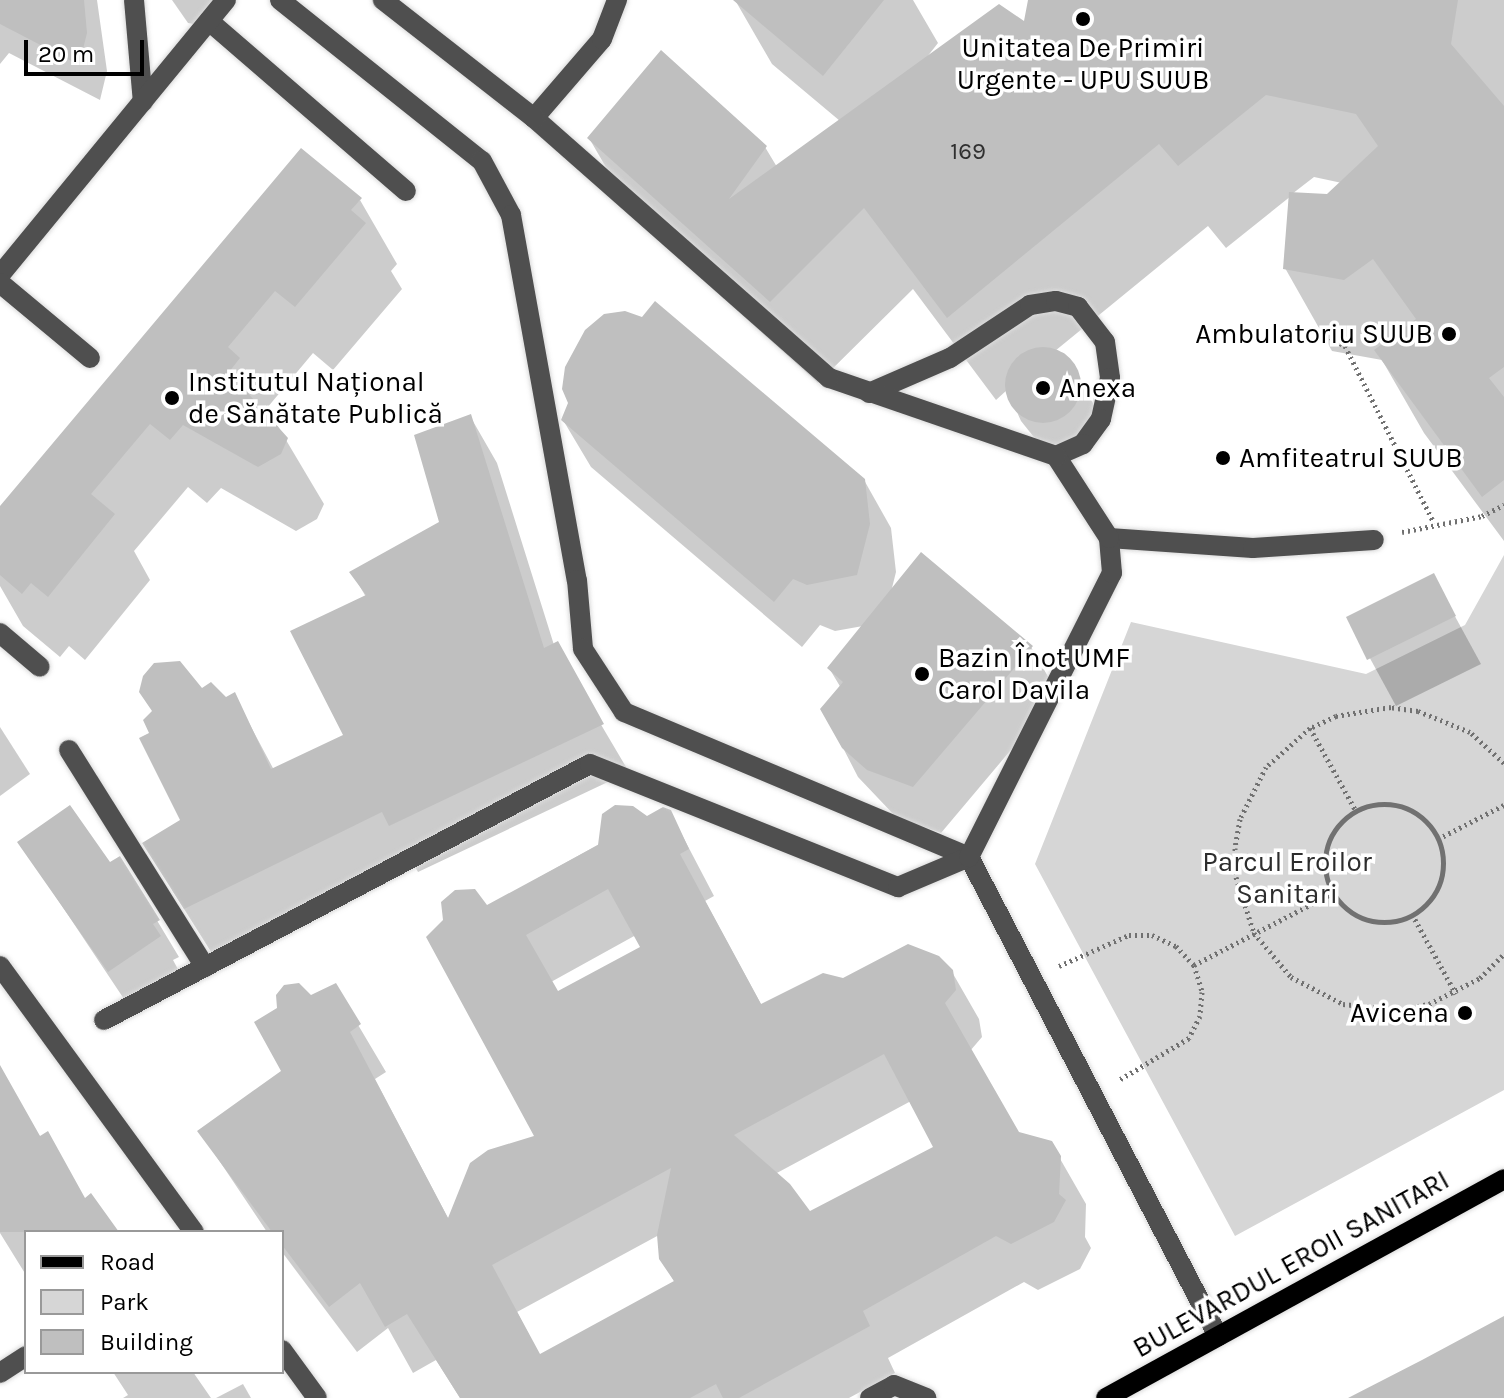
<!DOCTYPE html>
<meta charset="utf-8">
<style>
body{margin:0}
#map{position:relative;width:1504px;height:1398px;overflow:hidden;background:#fff;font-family:Karla,sans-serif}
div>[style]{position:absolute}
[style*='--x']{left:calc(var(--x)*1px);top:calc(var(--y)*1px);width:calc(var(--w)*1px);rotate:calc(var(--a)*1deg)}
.green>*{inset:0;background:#d6d6d6}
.shadow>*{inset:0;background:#0003}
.building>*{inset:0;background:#bfbfbf}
.round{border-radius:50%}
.path>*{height:5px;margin-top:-2.5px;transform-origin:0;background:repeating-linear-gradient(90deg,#717171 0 2px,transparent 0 6px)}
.path>.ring{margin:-2.5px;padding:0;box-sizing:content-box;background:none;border:5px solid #717171;border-radius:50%}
.roads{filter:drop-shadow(0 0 2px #dbdbdb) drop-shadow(0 0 2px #dbdbdb)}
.minor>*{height:20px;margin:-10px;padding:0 10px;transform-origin:10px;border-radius:10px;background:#4f4f4f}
.major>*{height:20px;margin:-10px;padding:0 10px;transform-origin:10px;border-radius:10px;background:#000}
.dots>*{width:22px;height:22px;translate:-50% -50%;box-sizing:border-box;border:4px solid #fff;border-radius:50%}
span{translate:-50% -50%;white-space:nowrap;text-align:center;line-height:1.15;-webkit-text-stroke:7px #fff;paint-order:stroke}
.number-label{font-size:24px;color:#303030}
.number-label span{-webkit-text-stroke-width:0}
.poi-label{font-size:28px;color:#000}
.right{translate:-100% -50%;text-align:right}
.left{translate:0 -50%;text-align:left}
.park-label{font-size:28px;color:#2d2d2d}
.street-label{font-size:28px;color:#000}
.legend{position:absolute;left:24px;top:1230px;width:260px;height:144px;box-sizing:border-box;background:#fff;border:2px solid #999;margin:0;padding:10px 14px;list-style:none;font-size:24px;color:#000}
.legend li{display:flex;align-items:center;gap:16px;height:40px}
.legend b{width:40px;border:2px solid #999}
.scale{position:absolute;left:24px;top:40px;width:120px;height:36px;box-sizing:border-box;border:4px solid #000;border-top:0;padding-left:10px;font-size:24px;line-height:28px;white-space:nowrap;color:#000;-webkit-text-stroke:6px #fff;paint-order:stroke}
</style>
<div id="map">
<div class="green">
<div style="clip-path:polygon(1504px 555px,1504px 1090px,1235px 1236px,1035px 864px,1131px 622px,1366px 674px,1465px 625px)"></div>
</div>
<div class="shadow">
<div style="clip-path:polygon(0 0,97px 0,107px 71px,100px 100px,9px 53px,0 64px)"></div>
<div style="clip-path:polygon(172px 0,231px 0,198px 25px,188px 23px)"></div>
<div style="clip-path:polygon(evenodd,735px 0,913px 0,938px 43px,927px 57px,1025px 24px,1030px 0,1504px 0,1504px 541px,1424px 433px,1382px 360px,1332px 351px,1285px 268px,1291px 196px,1226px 248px,1208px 226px,1055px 351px,1064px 353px,1094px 405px,1092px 427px,1071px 445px,1041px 446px,1021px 421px,1007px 390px,996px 400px,913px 289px,818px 383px,637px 221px,589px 138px,765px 147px,777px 167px,840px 121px,772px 64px,735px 0,1314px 177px,1342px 183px,1328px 197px,1292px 194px,1314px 177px)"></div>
<div style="clip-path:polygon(360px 200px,397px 264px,391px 271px,402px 289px,333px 370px,313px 353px,267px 408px,324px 504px,317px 519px,296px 531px,221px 488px,207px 503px,188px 487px,134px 551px,150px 580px,85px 660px,69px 646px,60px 657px,23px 626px,0 586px,0 509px)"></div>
<div style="clip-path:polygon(470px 416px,497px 463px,554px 645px,629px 772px,418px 872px,410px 858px,213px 955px,172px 890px,202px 691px,225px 700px,234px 695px,274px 770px,345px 736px,366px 597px,352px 573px,442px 522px)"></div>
<div style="clip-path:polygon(563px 420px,864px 480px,891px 528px,896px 572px,891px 592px,1031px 647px,1058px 694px,941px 833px,896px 817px,858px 777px,823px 709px,841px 688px,829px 668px,863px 626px,835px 631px,820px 625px,802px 647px,591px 467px)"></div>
<div style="clip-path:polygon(1433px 576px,1481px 664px,1396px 706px,1348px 618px)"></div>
<div style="clip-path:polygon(0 727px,30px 774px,0 796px)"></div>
<div style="clip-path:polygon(evenodd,670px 812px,714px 896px,705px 901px,762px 1006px,843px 980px,952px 972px,979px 1019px,982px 1037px,970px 1051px,1018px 1134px,1051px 1143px,1086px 1204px,1085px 1237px,1091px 1248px,1080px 1269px,1038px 1290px,1024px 1282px,888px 1358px,895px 1373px,849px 1398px,460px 1398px,436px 1360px,413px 1373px,388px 1328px,357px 1352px,282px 1252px,282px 1232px,267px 1232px,200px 1132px,283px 1072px,310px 997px,335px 986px,386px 1072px,375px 1079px,449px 1220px,537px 1138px,486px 907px,646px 818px,670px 812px,636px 935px,643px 948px,558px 994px,551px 982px,636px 935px,670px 812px,911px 1101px,936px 1148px,810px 1214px,775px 1174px,911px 1101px,670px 812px,659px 1235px,661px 1258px,675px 1283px,540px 1356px,517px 1312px,659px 1235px)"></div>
<div style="clip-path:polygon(20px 843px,109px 865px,120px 859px,179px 957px,173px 960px,180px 973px,130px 1008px)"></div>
<div style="clip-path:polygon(0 1080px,85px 1200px,116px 1232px,26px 1232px,26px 1275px,0 1233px)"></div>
<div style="clip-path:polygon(113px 1372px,193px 1372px,211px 1398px,123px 1398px,128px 1395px)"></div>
<div style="clip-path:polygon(243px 1384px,251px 1398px,216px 1398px)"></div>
</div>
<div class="building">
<div style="clip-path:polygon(0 0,84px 0,87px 33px,79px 65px,0 24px)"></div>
<div style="clip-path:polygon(733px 0,884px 0,823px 76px)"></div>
<div style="clip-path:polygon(1028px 0,1458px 0,1451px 44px,1504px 106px,1504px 367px,1489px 378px,1504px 397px,1504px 480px,1482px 497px,1374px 350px,1416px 319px,1373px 259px,1344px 280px,1283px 269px,1289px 192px,1327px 194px,1378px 146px,1356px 114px,1266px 95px,1178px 166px,1159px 144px,947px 318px,864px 208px,770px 302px,587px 138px,661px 50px,767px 146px,729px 199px,999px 4px,1024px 21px)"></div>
<div style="clip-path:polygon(301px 148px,362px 198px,351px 210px,366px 223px,295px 307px,275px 291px,228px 347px,240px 358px,229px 372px,288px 438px,281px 454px,258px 467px,183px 425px,170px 440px,150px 424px,91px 494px,115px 514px,48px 597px,31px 583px,22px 594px,0 575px,0 506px)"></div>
<div style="clip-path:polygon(655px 301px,865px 479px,870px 524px,857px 575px,807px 585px,793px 579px,774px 602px,561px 420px,568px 403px,562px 389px,565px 367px,585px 330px,604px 314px,625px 311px,642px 317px)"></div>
<div class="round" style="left:1005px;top:347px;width:76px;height:76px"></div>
<div style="clip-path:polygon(471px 414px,544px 648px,558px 641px,604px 724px,389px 826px,382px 812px,184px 909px,142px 843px,180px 820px,139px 738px,149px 733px,143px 720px,152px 711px,139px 692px,143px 676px,154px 663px,180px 661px,202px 688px,211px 682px,226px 697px,235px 692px,271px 769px,343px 735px,290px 631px,366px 595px,349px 572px,439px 522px,414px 435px)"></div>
<div style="clip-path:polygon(921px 552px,1033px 646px,913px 787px,867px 770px,842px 748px,820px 709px,843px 682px,827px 668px)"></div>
<div style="clip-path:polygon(1434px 573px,1456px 616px,1367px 660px,1346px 617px)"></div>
<div style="clip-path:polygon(70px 805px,110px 862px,120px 856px,160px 920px,153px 924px,161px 936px,108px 972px,17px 842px)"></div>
<div style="clip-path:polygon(evenodd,615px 805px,633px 806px,647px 816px,663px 807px,671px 810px,689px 849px,680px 854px,761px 1004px,823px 973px,843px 978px,908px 944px,939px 956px,953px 970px,956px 990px,945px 1003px,1019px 1132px,1052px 1141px,1061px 1156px,1059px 1194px,1066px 1200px,1054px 1222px,1011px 1244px,996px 1236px,863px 1311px,870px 1326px,739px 1398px,723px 1398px,716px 1384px,690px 1398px,460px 1398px,407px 1314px,385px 1327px,360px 1283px,329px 1307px,282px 1245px,282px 1232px,272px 1232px,197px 1131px,281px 1071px,254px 1022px,277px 1008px,276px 995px,284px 985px,299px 983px,311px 995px,336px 983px,361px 1024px,350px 1032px,448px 1218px,470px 1163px,488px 1150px,534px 1136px,426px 937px,443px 920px,441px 902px,455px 890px,475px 889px,487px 905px,598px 845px,602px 814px,615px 805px,608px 889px,640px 947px,558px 991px,526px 935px,608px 889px,615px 805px,884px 1054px,933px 1147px,810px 1211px,790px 1184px,734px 1135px,884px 1054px,615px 805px,671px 1168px,657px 1235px,659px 1259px,674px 1281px,540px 1354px,492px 1265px,671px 1168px)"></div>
<div style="clip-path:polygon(0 1065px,40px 1136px,48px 1131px,85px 1198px,91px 1193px,119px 1232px,0 1232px)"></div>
<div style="clip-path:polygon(1504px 1316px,1504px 1398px,1348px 1398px,1422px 1360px)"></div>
</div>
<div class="path">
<div style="--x:1325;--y:334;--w:23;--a:31"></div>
<div style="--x:1345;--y:346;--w:198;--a:63.3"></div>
<div style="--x:1402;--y:532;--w:82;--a:-11.3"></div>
<div style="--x:1482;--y:516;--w:25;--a:-27"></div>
<div style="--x:1310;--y:728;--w:95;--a:61"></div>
<div style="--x:1504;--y:763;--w:46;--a:-137.6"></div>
<div style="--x:1470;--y:732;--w:56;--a:-158"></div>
<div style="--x:1418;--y:711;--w:27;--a:-172"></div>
<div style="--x:1391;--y:707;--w:56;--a:170.7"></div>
<div style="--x:1336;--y:716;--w:29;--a:155"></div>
<div style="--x:1310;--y:728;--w:59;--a:138.4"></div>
<div style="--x:1266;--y:767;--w:58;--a:116.6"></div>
<div style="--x:1240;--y:819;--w:29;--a:100"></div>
<div style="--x:1235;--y:848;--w:29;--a:88"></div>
<div style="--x:1236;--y:877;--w:59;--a:72.2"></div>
<div style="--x:1254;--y:933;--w:57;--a:49.9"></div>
<div style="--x:1291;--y:977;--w:59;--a:27.4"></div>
<div style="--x:1343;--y:1004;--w:57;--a:6"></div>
<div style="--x:1400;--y:1010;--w:30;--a:-12"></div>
<div style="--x:1429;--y:1004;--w:57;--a:-27"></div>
<div style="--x:1480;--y:978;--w:34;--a:-45"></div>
<div class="ring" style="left:1325px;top:804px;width:113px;height:113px"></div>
<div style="--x:1438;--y:839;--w:74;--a:-27.3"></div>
<div style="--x:1412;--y:914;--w:91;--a:61.2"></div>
<div style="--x:1194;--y:965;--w:157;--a:-27.4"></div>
<div style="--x:1059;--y:966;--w:77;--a:-23.9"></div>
<div style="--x:1129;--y:935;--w:23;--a:0"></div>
<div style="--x:1152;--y:935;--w:26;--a:25"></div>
<div style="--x:1176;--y:946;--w:26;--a:47"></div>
<div style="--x:1194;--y:965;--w:28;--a:73"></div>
<div style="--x:1202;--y:992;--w:24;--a:95"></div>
<div style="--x:1200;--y:1016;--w:25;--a:117"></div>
<div style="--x:1189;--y:1038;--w:82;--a:149"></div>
</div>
<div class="roads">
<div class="minor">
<div style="--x:134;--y:0;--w:102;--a:85"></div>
<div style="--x:280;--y:0;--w:258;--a:38.6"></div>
<div style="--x:482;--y:161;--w:61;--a:61.8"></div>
<div style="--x:511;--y:215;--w:371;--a:79.8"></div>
<div style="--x:577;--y:580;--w:69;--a:85"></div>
<div style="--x:583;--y:649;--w:75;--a:56.9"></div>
<div style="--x:624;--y:712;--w:374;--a:22.8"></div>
<div style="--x:969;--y:857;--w:540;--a:62.53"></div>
<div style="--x:209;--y:21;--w:260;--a:40.8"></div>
<div style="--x:534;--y:118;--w:104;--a:-49.3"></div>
<div style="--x:602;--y:39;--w:42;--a:-69"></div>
<div style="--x:0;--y:275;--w:356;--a:-50.6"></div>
<div style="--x:0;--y:283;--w:117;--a:39.8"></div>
<div style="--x:869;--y:393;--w:88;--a:-23.4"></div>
<div style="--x:950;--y:358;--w:96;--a:-33.5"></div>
<div style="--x:1030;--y:305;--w:26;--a:-9"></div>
<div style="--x:1056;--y:301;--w:23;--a:15"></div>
<div style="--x:1078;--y:307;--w:44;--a:52.4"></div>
<div style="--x:1105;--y:342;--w:36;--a:82"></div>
<div style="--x:1110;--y:378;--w:42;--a:102.4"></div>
<div style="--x:1101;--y:419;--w:31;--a:126"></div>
<div style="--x:1083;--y:444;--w:30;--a:156"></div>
<div style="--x:1109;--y:538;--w:144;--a:4"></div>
<div style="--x:1253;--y:548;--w:121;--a:-3.8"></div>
<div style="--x:0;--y:633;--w:52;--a:40.4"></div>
<div style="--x:69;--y:750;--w:256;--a:57.9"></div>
<div style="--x:0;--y:966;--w:329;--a:53.9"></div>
<div style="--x:104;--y:1020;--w:549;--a:-27.78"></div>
<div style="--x:590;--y:764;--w:332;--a:21.8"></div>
<div style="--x:898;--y:887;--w:77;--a:-22.9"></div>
<div style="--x:969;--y:857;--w:318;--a:-63.3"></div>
<div style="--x:1112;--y:573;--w:35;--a:-95"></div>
<div style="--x:1109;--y:538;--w:98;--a:-122.9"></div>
<div style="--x:1056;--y:456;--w:240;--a:-161"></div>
<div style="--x:829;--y:378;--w:393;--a:-138.6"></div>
<div style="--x:534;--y:118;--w:192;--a:-142"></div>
<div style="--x:282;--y:1350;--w:59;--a:53.9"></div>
<div style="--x:0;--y:1373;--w:31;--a:-33"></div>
<div style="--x:870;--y:1398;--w:27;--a:-28"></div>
<div style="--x:894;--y:1385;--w:35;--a:22"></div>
</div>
<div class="major">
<div style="--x:1106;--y:1398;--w:454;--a:-28.8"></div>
</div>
</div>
<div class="dots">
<div style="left:1083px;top:19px;background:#000"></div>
<div style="left:1449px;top:334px;background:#000"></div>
<div style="left:1043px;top:388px;background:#000"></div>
<div style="left:172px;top:398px;background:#000"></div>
<div style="left:1223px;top:458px;background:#000"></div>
<div style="left:922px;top:674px;background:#000"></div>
<div style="left:1465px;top:1013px;background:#000"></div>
</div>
<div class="number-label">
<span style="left:968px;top:152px">169</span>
</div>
<div class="poi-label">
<span style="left:1083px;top:64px">Unitatea De Primiri<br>Urgente - UPU SUUB</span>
<span class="right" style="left:1433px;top:334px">Ambulatoriu SUUB</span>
<span class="left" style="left:188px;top:398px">Institutul Național<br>de Sănătate Publică</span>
<span class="left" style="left:1059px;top:388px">Anexa</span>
<span class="left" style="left:1239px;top:458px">Amfiteatrul SUUB</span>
<span class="left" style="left:938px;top:674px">Bazin Înot UMF<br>Carol Davila</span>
<span class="right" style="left:1449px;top:1013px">Avicena</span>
</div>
<div class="park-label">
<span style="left:1287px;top:878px">Parcul Eroilor<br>Sanitari</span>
</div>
<div class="street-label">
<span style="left:1291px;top:1264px;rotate:-29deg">BULEVARDUL EROII SANITARI</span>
</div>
<ul class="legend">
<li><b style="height:10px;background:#000"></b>Road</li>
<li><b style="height:22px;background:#d6d6d6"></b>Park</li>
<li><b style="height:22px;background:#bfbfbf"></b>Building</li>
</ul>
<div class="scale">20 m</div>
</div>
